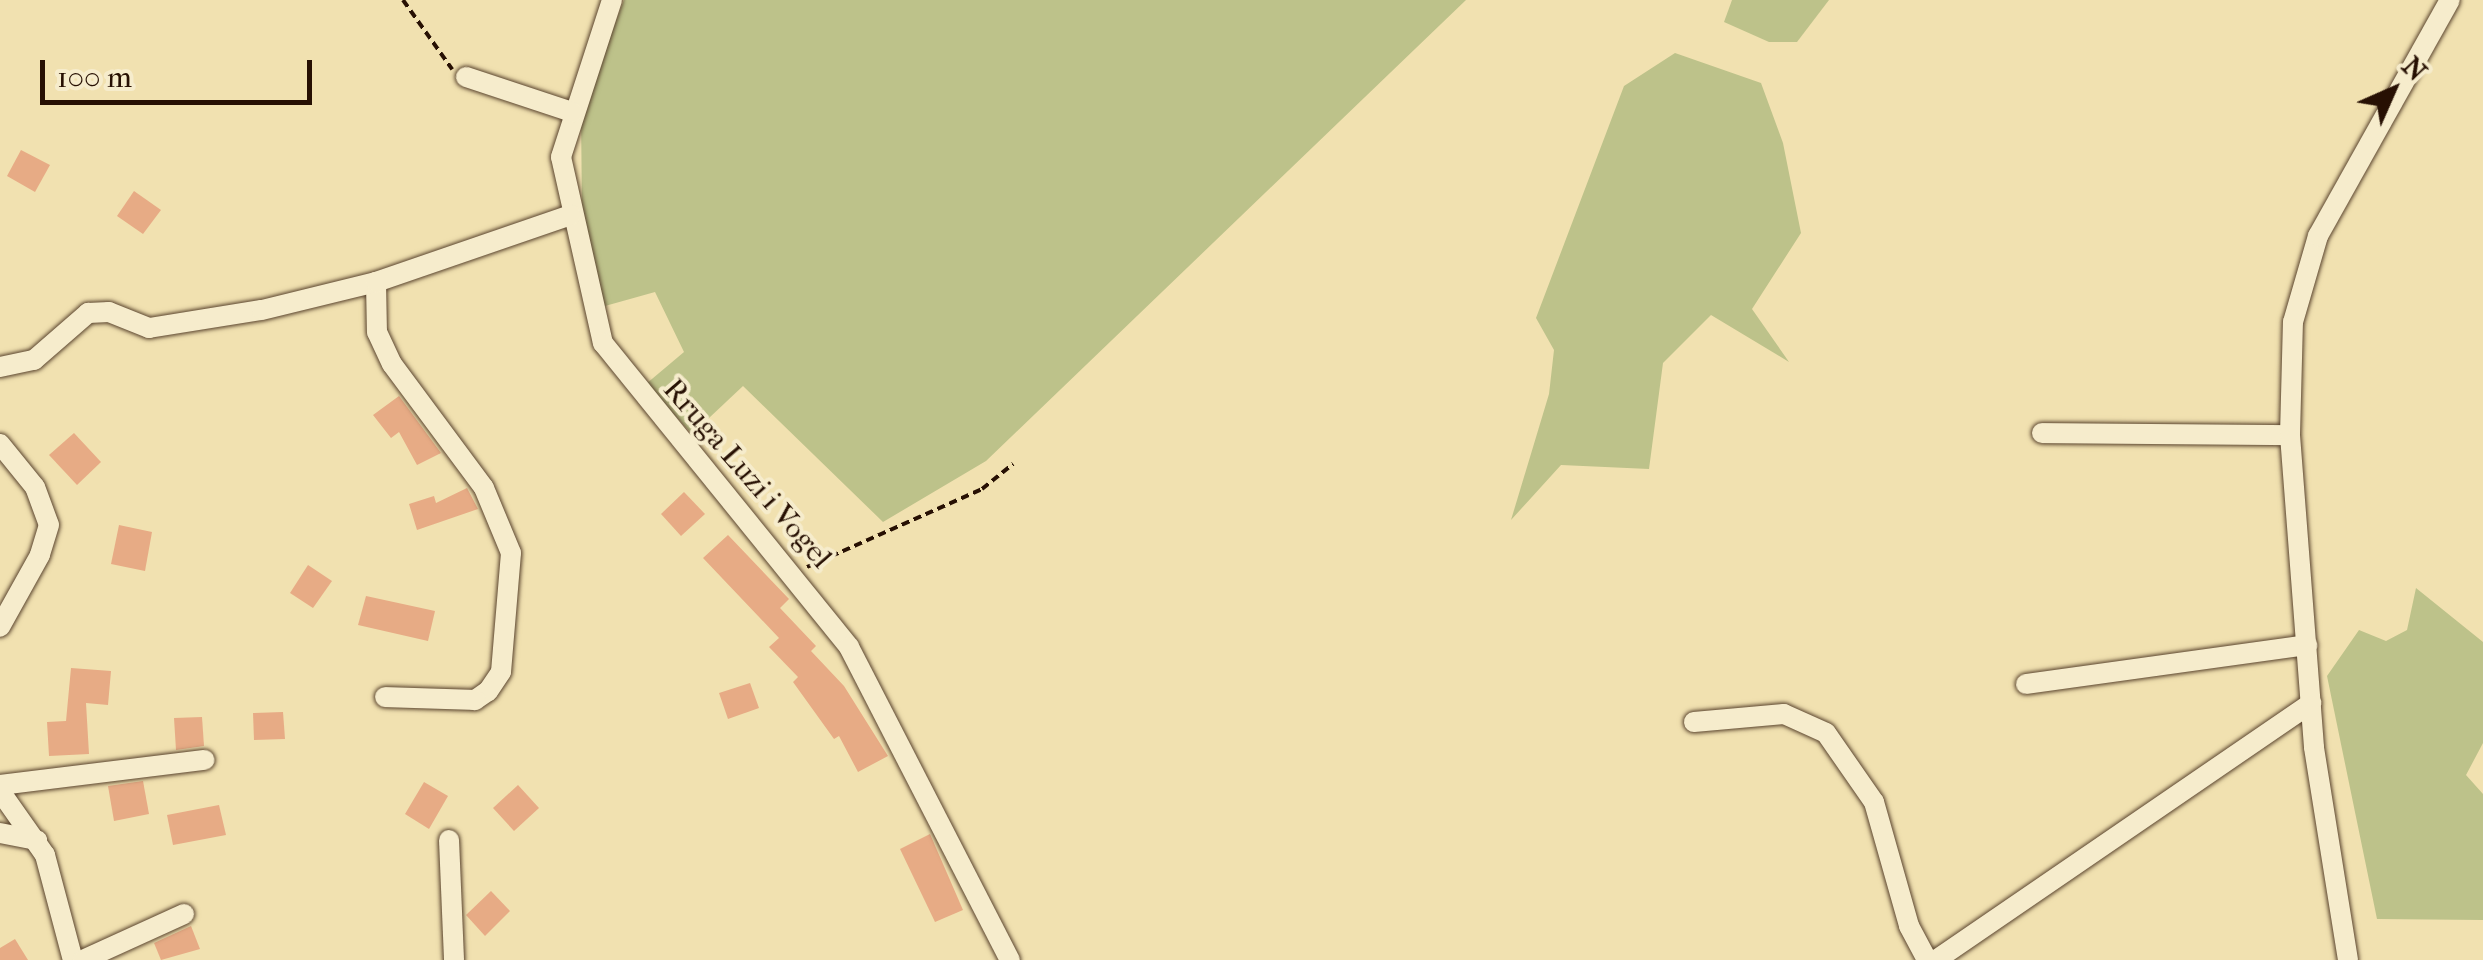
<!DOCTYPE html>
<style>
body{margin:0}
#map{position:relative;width:2483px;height:960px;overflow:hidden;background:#f1e1b0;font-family:"IM FELL French Canon",serif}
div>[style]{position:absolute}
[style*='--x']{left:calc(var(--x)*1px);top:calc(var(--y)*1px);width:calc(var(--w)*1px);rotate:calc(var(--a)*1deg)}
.green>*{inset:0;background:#bdc28a}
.building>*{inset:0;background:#e7ab85}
.path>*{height:4px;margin-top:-2px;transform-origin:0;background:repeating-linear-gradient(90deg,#271003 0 8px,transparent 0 13px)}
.roads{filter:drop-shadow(0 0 2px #5a442e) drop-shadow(0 0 2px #5a442e)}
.minor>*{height:20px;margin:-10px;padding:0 10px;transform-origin:10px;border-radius:10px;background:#f6eccc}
span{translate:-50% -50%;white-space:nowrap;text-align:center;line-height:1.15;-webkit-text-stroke:8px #f6eccc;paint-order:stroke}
.street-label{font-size:30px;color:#271003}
.north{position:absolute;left:2343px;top:40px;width:100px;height:100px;-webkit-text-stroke:8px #f6eccc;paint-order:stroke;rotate:45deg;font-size:28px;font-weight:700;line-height:40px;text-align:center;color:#271003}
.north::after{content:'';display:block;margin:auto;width:35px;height:45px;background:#271003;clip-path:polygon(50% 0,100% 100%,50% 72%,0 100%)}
.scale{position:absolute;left:40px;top:60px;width:272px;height:45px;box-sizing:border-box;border:5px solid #271003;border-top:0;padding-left:12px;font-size:30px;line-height:35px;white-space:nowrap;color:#271003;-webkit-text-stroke:8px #f6eccc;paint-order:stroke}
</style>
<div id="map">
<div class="green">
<div style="clip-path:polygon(624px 0,1466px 0,986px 461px,883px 522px,743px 386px,692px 434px,646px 384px,684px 352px,655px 292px,605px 306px,582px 213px,581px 112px)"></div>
<div style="clip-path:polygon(1732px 0,1829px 0,1797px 42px,1769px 42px,1724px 22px)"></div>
<div style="clip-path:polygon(1675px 53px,1761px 83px,1783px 143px,1801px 233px,1752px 309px,1789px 362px,1711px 315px,1663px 363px,1649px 469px,1561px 465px,1511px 520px,1549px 394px,1554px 350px,1536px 318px,1624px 86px)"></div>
<div style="clip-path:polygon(2416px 588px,2483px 642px,2483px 743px,2466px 775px,2483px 794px,2483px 920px,2377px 919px,2327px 676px,2359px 630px,2386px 641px,2407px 630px)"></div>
</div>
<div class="building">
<div style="clip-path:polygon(21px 150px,50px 165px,35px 192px,7px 176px)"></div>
<div style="clip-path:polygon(134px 191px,161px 210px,143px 234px,117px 216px)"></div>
<div style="clip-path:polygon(399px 396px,441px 453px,417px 465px,399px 432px,391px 438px,373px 415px)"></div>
<div style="clip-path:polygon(74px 433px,101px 462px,77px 485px,49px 455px)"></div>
<div style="clip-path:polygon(467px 488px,478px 509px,417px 530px,409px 504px,434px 496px,436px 503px)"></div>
<div style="clip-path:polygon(684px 492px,705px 514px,681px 536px,661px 514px)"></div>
<div style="clip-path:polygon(119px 525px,152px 532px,145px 571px,111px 564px)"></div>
<div style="clip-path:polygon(728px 535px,789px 599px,780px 608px,816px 646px,811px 651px,844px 686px,888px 756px,858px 772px,839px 736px,834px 739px,793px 682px,798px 677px,769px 647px,779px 638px,703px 558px)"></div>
<div style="clip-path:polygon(308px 565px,332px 581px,313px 608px,290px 593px)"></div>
<div style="clip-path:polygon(366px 596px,435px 611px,428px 641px,358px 625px)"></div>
<div style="clip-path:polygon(71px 668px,111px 671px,108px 705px,86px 703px,89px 754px,49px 756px,47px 722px,66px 721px)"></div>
<div style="clip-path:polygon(750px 683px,759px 708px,728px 719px,719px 693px)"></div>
<div style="clip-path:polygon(283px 712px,285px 739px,254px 740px,253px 713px)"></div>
<div style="clip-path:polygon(202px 717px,204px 746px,176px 750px,174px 718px)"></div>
<div style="clip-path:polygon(143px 781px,149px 814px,114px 821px,108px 786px)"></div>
<div style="clip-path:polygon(424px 782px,448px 796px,429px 829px,405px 814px)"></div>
<div style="clip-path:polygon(518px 785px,539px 808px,514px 831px,493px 808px)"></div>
<div style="clip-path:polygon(219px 805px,226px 835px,173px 845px,167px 815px)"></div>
<div style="clip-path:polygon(930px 834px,963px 910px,935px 922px,900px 849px)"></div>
<div style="clip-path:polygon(491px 891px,510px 911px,485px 936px,466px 915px)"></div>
<div style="clip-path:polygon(191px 926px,200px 949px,161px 960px,154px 943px)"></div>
<div style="clip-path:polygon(15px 939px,28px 960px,0 960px,0 948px)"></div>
</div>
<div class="path">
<div style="--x:403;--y:0;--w:85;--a:54.6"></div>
<div style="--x:807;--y:567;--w:192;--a:-24"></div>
<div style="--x:982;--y:489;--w:40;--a:-39"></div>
</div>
<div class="roads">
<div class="minor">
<div style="--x:612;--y:0;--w:165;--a:108"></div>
<div style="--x:561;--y:157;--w:191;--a:77.3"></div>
<div style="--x:603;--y:343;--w:391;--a:51"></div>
<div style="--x:849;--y:647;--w:352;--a:62.8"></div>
<div style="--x:466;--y:77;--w:112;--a:18.3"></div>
<div style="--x:376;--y:282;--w:50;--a:88.9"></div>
<div style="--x:377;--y:332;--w:35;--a:65"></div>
<div style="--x:392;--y:364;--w:154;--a:53.4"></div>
<div style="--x:484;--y:488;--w:70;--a:67.4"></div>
<div style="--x:511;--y:553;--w:119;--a:94.8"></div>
<div style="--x:501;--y:672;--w:23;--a:124"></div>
<div style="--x:488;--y:691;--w:16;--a:145"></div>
<div style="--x:475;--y:700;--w:90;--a:-178.1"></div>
<div style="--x:0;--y:367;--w:35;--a:-12"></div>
<div style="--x:34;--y:360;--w:72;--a:-41"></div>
<div style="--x:88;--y:313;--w:21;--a:-3"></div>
<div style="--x:109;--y:312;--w:43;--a:21.8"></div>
<div style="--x:149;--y:328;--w:114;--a:-9.1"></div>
<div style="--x:262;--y:310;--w:117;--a:-13.8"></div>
<div style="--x:376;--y:282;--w:206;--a:-19"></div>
<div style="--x:2042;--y:433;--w:248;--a:0.5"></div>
<div style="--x:0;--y:444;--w:55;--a:50.9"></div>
<div style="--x:35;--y:487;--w:40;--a:69.8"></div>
<div style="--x:49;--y:525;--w:31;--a:107"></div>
<div style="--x:40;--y:555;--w:82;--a:119.1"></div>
<div style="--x:2026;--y:684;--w:284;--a:-7.9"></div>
<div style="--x:1694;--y:722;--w:90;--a:-5.1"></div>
<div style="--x:1784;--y:714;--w:46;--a:24.3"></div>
<div style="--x:1826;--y:733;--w:84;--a:55.2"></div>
<div style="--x:1874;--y:802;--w:129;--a:74.2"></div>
<div style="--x:1909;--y:926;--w:38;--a:62"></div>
<div style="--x:0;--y:785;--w:206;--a:-7"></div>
<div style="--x:0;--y:791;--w:78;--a:54.9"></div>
<div style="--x:45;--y:855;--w:109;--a:75.1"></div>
<div style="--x:0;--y:833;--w:38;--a:11"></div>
<div style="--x:449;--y:840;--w:120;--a:87.6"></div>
<div style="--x:83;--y:960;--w:111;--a:-24.5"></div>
<div style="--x:1936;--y:960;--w:455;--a:-34.4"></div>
<div style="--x:2348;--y:960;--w:216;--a:-99.1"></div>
<div style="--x:2314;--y:747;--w:313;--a:-94.4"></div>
<div style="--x:2290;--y:435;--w:113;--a:-88.5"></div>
<div style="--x:2293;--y:322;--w:90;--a:-73.8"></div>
<div style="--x:2318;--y:236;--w:270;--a:-60.8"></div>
</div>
</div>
<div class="street-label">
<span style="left:747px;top:474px;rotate:49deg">Rruga Luzi i Vogel</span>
</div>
<div class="north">N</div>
<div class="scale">100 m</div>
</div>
